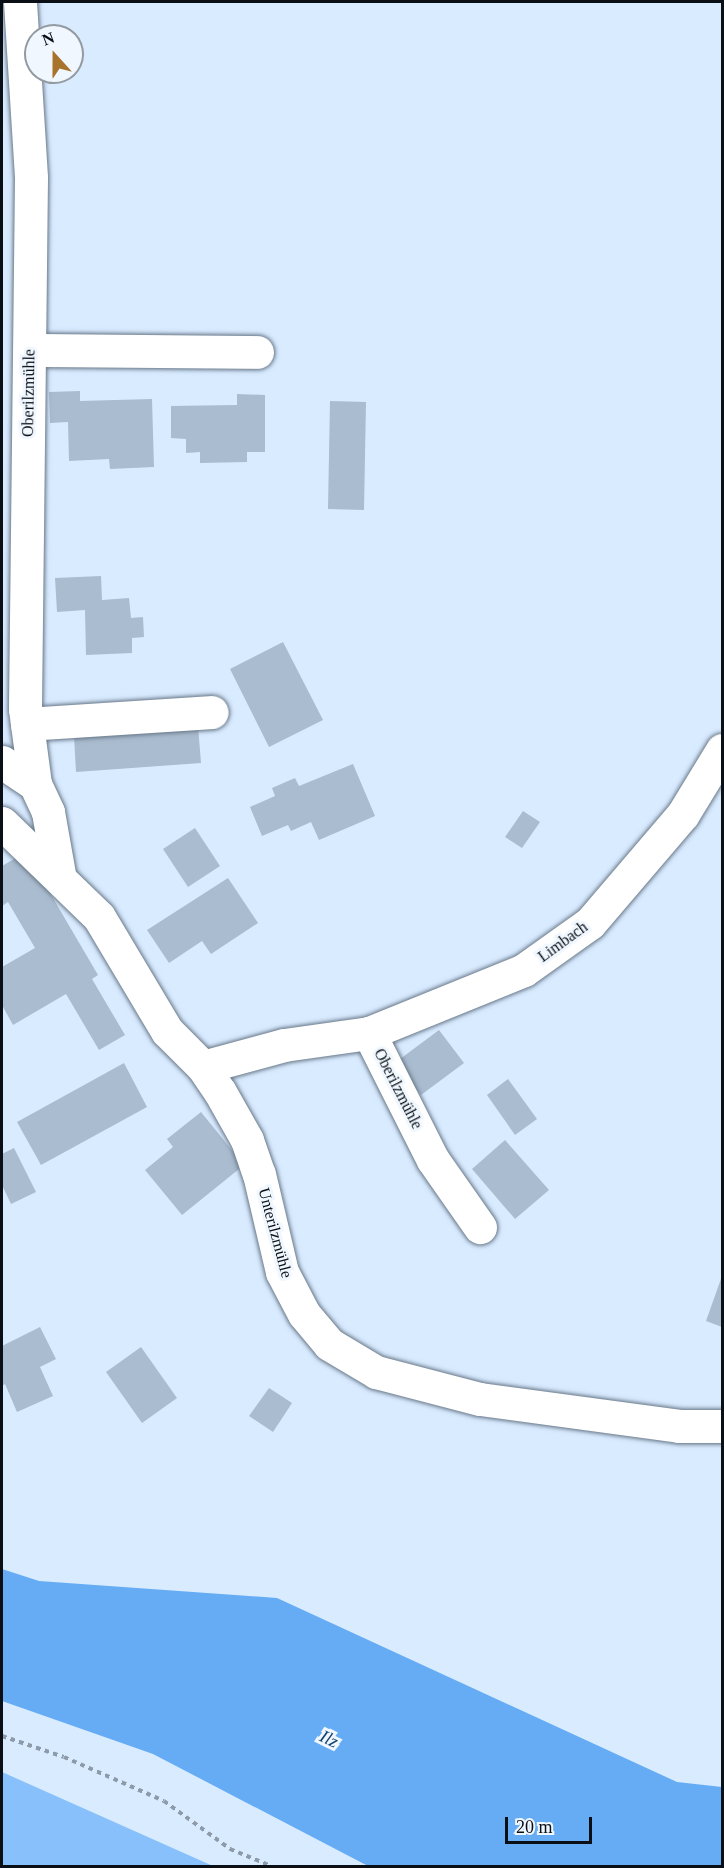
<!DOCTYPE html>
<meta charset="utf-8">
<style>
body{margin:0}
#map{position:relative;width:724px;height:1868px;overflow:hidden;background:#d9ebff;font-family:"Times New Roman",serif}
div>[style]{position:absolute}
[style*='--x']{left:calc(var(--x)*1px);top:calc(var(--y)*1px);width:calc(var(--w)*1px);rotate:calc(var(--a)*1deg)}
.forest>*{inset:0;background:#88c0fc}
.water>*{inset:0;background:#65acf5}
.building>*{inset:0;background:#aabccf}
.path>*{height:4px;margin-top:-2px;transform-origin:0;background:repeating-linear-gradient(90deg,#8d9aa9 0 4.5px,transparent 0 9px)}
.roads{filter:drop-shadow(0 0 2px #687889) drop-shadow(0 0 2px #687889)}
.minor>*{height:33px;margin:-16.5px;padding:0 16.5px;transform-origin:16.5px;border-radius:16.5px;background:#fff}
span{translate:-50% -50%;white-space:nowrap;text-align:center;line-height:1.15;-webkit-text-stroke:6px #f0f7ff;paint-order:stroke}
.street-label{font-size:16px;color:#090f15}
.water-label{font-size:18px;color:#0f4170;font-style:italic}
.frame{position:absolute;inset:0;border:3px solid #090f15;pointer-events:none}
.north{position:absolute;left:24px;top:24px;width:60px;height:60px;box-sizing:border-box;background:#f0f7ff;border:2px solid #949aa1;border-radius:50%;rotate:339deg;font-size:16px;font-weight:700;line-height:24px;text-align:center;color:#090f15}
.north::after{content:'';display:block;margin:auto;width:21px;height:27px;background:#a8732c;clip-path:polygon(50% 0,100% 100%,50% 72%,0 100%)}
.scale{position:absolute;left:505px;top:1817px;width:87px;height:27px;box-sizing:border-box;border:3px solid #090f15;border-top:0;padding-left:8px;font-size:18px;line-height:21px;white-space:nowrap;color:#090f15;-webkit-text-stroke:4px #f0f7ff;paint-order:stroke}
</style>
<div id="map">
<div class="forest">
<div style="clip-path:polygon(2px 1772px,213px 1866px,2px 1866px)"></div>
</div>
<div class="water">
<div style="clip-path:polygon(2px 1569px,39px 1581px,277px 1598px,677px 1782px,722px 1787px,722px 1866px,368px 1866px,153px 1754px,2px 1701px)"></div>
</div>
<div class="building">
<div style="clip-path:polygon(80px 391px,80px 401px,152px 399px,154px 467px,110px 469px,109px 459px,69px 461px,68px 422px,50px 423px,49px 392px)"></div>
<div style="clip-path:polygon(237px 394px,265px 395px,265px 452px,247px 452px,247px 462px,200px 463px,200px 452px,186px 453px,186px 439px,171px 438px,171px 406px,237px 405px)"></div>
<div style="clip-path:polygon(330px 401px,366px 402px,364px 510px,328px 509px)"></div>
<div style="clip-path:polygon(101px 576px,102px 600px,129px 598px,131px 618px,143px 617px,144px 637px,132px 638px,132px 653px,86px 655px,85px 610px,57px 612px,55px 578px)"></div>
<div style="clip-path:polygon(283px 642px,323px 720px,269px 747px,230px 669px)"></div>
<div style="clip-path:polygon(198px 726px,201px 763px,76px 772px,74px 736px)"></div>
<div style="clip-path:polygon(353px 764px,375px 816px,319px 840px,311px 822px,291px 831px,288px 825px,262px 836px,250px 807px,275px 796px,272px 788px,295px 778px,299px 786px)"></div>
<div style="clip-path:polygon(523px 811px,540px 822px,522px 848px,505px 837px)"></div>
<div style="clip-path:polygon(195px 828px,220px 866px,188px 887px,163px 849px)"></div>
<div style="clip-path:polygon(26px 852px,98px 975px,92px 979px,125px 1035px,99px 1050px,66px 994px,13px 1025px,2px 1005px,2px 967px,35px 948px,8px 902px,2px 906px,2px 866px)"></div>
<div style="clip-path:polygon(228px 878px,258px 923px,211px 954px,202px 941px,169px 963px,147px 930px)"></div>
<div style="clip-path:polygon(439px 1030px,464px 1063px,421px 1095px,396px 1062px)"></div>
<div style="clip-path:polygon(124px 1063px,147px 1107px,41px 1165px,17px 1122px)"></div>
<div style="clip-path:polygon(508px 1079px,537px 1119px,515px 1135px,487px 1095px)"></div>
<div style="clip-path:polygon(201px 1112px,244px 1165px,182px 1215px,145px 1170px,173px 1147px,167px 1139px)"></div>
<div style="clip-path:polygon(505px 1140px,549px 1190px,515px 1219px,472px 1169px)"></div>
<div style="clip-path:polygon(14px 1148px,36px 1192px,11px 1204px,2px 1185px,2px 1154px)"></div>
<div style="clip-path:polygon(722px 1276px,722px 1327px,706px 1321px)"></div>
<div style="clip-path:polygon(40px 1327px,56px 1359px,40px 1367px,53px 1396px,17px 1412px,5px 1384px,2px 1386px,2px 1346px)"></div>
<div style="clip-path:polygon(141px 1347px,177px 1398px,142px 1423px,106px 1372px)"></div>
<div style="clip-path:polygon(269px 1388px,292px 1403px,273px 1432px,249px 1416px)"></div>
</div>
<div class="path">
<div style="--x:2;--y:1736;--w:65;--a:18.7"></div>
<div style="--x:64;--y:1757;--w:109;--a:23.7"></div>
<div style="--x:164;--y:1801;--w:82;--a:36"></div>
<div style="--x:230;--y:1849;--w:44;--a:22.5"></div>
</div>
<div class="roads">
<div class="minor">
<div style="--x:20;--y:2;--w:176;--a:86.4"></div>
<div style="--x:31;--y:178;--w:531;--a:90.65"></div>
<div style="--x:25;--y:709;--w:76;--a:82.4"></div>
<div style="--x:35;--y:784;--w:31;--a:65"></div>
<div style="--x:48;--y:812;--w:63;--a:79.9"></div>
<div style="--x:30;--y:350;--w:227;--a:0.5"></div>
<div style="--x:27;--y:724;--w:185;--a:-3.7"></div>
<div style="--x:2;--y:762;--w:40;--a:34"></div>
<div style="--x:2;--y:823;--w:135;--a:44.1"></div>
<div style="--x:99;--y:917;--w:133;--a:59.2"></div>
<div style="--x:167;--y:1031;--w:51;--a:45"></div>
<div style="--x:203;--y:1067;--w:30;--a:56"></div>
<div style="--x:220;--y:1092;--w:55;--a:60.6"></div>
<div style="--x:247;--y:1140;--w:36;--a:71"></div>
<div style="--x:259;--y:1174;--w:101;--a:76.8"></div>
<div style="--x:282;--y:1272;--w:47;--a:62.4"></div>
<div style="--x:304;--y:1314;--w:39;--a:50"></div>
<div style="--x:329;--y:1344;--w:55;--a:30.8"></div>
<div style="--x:376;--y:1372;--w:107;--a:14.6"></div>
<div style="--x:480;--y:1399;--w:201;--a:7.7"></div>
<div style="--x:679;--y:1426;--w:43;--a:0"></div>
<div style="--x:369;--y:1033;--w:142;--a:63.3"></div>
<div style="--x:433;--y:1160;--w:82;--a:55"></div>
<div style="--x:203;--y:1067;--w:84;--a:-15.2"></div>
<div style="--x:284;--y:1045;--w:86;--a:-8"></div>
<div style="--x:369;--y:1033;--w:167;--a:-22.1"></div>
<div style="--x:524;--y:970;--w:81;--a:-35.5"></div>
<div style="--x:590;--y:923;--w:143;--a:-49.5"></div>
<div style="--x:683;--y:814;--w:75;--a:-58.6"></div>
</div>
</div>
<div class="street-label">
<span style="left:29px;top:393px;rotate:-89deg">Oberilzmühle</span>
<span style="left:563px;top:942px;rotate:-36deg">Limbach</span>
<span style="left:398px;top:1089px;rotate:63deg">Oberilzmühle</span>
<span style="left:275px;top:1233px;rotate:75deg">Unterilzmühle</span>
</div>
<div class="water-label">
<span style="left:329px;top:1739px;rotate:26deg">Ilz</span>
</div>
<div class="frame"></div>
<div class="north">N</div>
<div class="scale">20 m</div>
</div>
